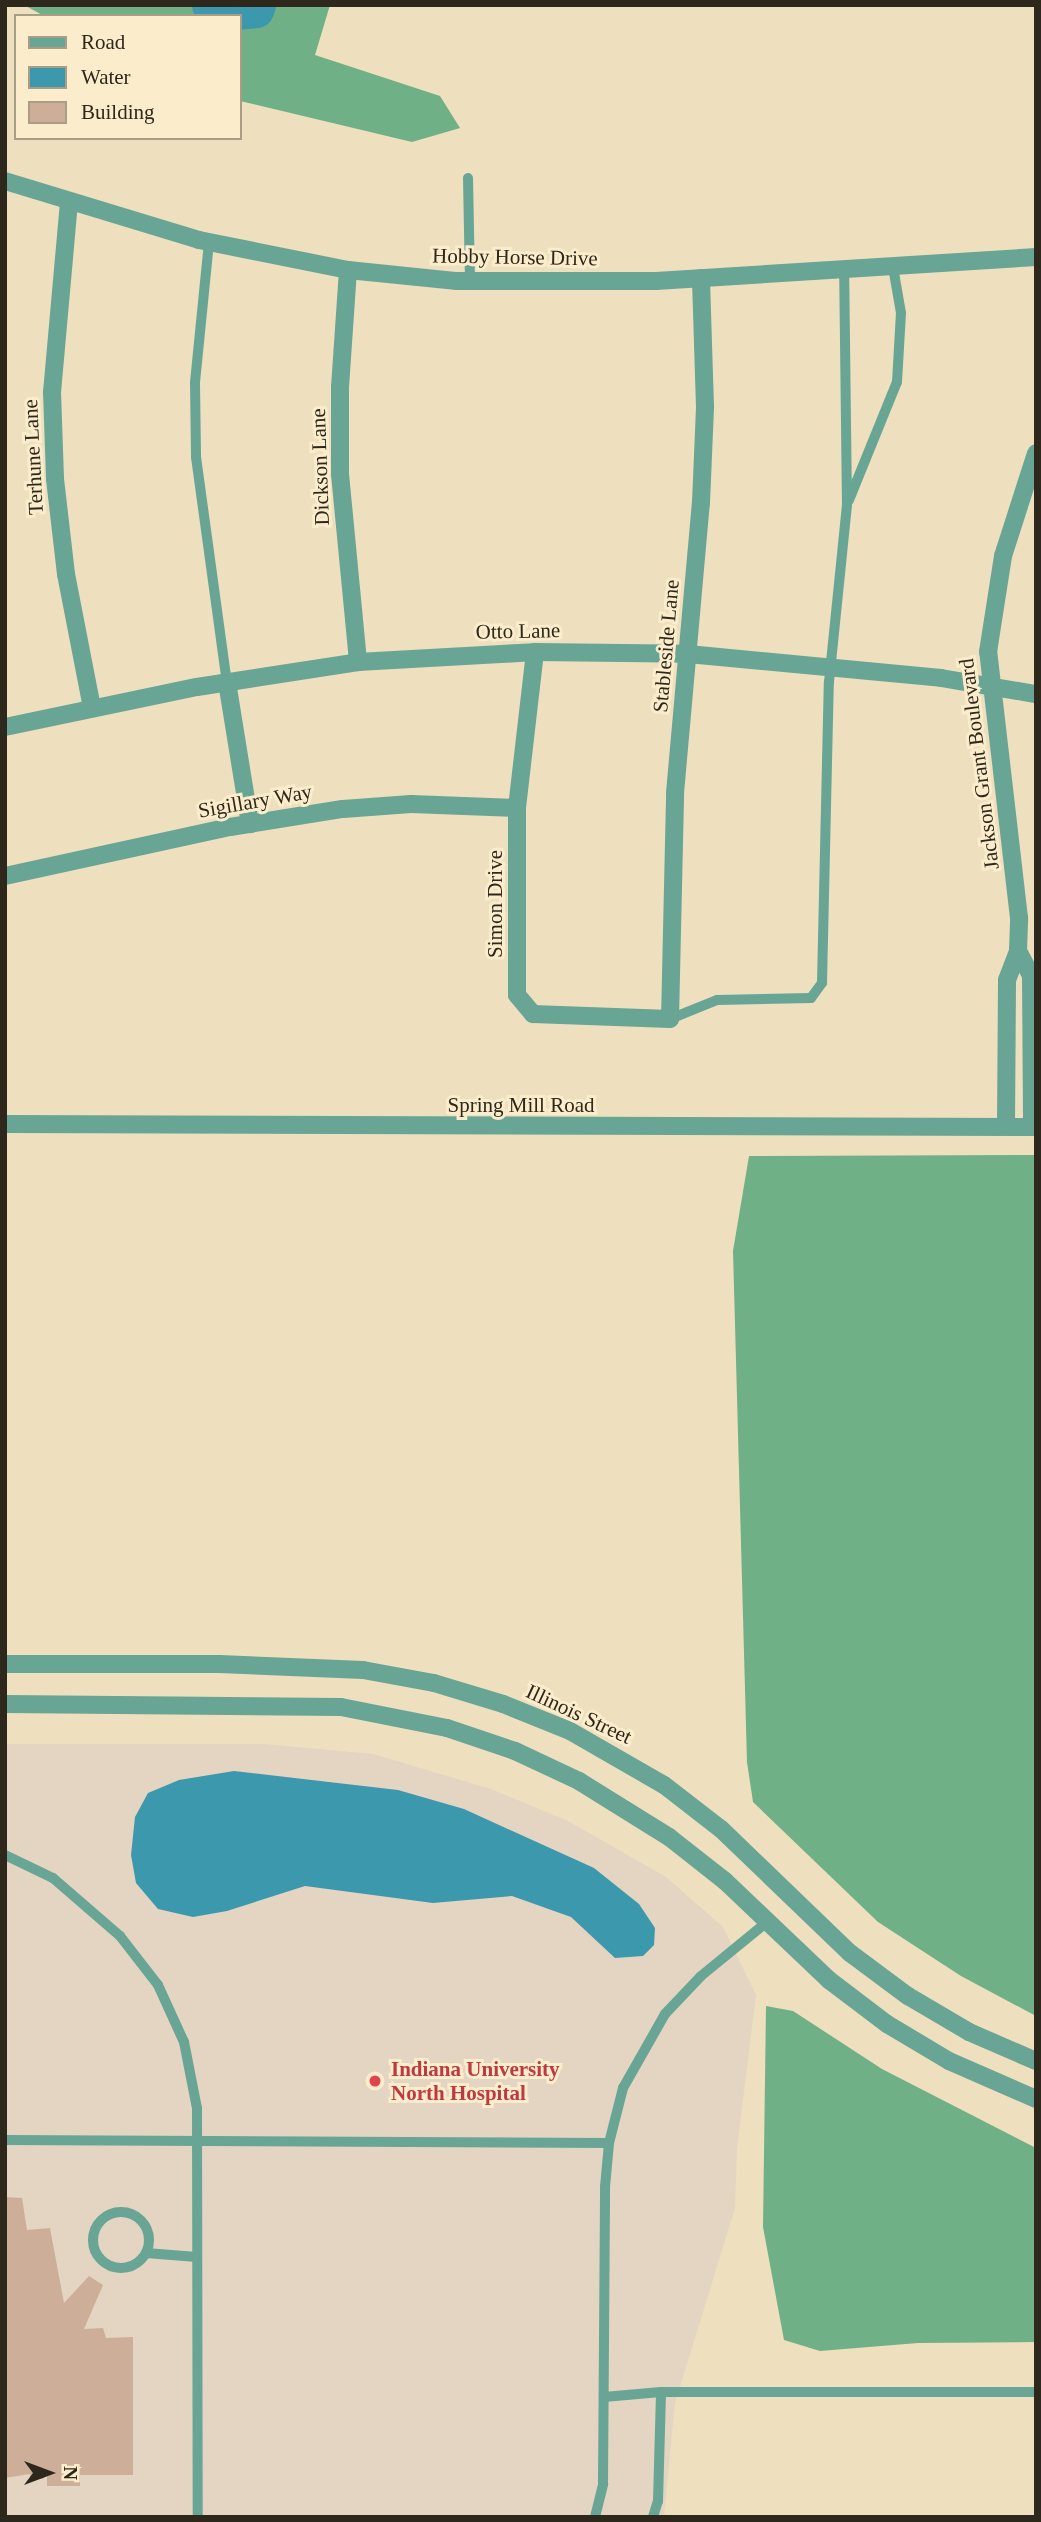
<!DOCTYPE html>
<style>
body{margin:0}
#map{position:relative;width:1041px;height:2522px;overflow:hidden;background:#eedfbe;font-family:"Times New Roman",serif}
div>[style]{position:absolute}
[style*='--x']{left:calc(var(--x)*1px);top:calc(var(--y)*1px);width:calc(var(--w)*1px);rotate:calc(var(--a)*1deg)}
.medical>*{inset:0;background:#e4d4c2}
.forest>*{inset:0;background:#70b086}
.water>*{inset:0;background:#3c98ad}
.river>*{height:35px;margin:-17.5px;padding:0 17.5px;transform-origin:17.5px;border-radius:17.5px;background:#3c98ad}
.building>*{inset:0;background:#cdaf99}
.service>*{height:10px;margin:-5px;padding:0 5px;transform-origin:5px;border-radius:5px;background:#68a595}
.service>.ring{margin:-5px;padding:0;box-sizing:content-box;background:none;border:10px solid #68a595;border-radius:50%}
.minor>*{height:18px;margin:-9px;padding:0 9px;transform-origin:9px;border-radius:9px;background:#68a595}
.tertiary>*{height:18px;margin:-9px;padding:0 9px;transform-origin:9px;border-radius:9px;background:#68a595}
.dots>*{width:19px;height:19px;translate:-50% -50%;box-sizing:border-box;border:4px solid #fbeccb;border-radius:50%}
span{translate:-50% -50%;white-space:nowrap;text-align:center;line-height:1.15;-webkit-text-stroke:6px #fbeccb;paint-order:stroke}
.street-label{font-size:21px;color:#2e281c}
.health-label{font-size:21px;color:#be3a42;font-weight:700}
.left{translate:0 -50%;text-align:left}
.frame{position:absolute;inset:0;border:7px solid #2e281c;pointer-events:none}
.legend{position:absolute;left:14px;top:14px;width:228px;height:126px;box-sizing:border-box;background:#fbeccb;border:2px solid #a99e85;margin:0;padding:9px 12px;list-style:none;font-size:21px;color:#2e281c}
.legend li{display:flex;align-items:center;gap:14px;height:35px}
.legend b{width:35px;border:2px solid #a99e85}
.north{position:absolute;left:14px;top:2438px;width:70px;height:70px;-webkit-text-stroke:5px #fbeccb;paint-order:stroke;rotate:90deg;font-size:19px;font-weight:700;line-height:28px;text-align:center;color:#2e281c}
.north::after{content:'';display:block;margin:auto;width:24px;height:32px;background:#2e281c;clip-path:polygon(50% 0,100% 100%,50% 72%,0 100%)}
</style>
<div id="map">
<div class="medical">
<div style="clip-path:polygon(5px 1744px,264px 1744px,373px 1754px,491px 1789px,568px 1821px,666px 1877px,723px 1927px,756px 1995px,737px 2148px,735px 2208px,675px 2403px,664px 2517px,5px 2517px)"></div>
</div>
<div class="forest">
<div style="clip-path:polygon(24px 5px,330px 5px,315px 55px,440px 96px,460px 128px,412px 142px,240px 101px,240px 16px,44px 16px)"></div>
<div style="clip-path:polygon(1036px 1155px,1036px 2016px,961px 1976px,878px 1922px,753px 1802px,747px 1762px,733px 1251px,749px 1156px)"></div>
<div style="clip-path:polygon(766px 2006px,793px 2011px,882px 2069px,1036px 2148px,1036px 2342px,918px 2343px,820px 2351px,784px 2340px,763px 2227px)"></div>
</div>
<div class="water">
<div style="clip-path:polygon(234px 1771px,398px 1790px,464px 1809px,594px 1868px,639px 1904px,655px 1928px,654px 1945px,643px 1956px,615px 1958px,571px 1917px,512px 1896px,433px 1903px,305px 1886px,227px 1911px,193px 1917px,158px 1909px,136px 1883px,131px 1855px,135px 1817px,148px 1793px,179px 1780px)"></div>
</div>
<div class="river">
<div style="--x:209;--y:5;--w:26;--a:16"></div>
<div style="--x:234;--y:12;--w:22;--a:-5"></div>
<div style="--x:256;--y:10;--w:5;--a:-68"></div>
</div>
<div class="building">
<div style="clip-path:polygon(5px 2197px,22px 2198px,27px 2230px,50px 2228px,64px 2303px,89px 2276px,103px 2285px,84px 2329px,103px 2328px,106px 2338px,133px 2337px,133px 2475px,80px 2475px,80px 2486px,47px 2486px,47px 2474px,43px 2479px,30px 2479px,30px 2474px,5px 2478px)"></div>
</div>
<div class="service">
<div style="--x:468;--y:178;--w:103;--a:88.9"></div>
<div style="--x:209;--y:242;--w:142;--a:95.7"></div>
<div style="--x:195;--y:383;--w:74;--a:89.2"></div>
<div style="--x:196;--y:457;--w:227;--a:82.2"></div>
<div style="--x:849;--y:500;--w:127;--a:-67.9"></div>
<div style="--x:897;--y:382;--w:69;--a:-86.7"></div>
<div style="--x:901;--y:313;--w:47;--a:-99.9"></div>
<div style="--x:670;--y:1019;--w:51;--a:-22"></div>
<div style="--x:717;--y:1000;--w:94;--a:-1.2"></div>
<div style="--x:811;--y:998;--w:19;--a:-54"></div>
<div style="--x:822;--y:983;--w:301;--a:-88.7"></div>
<div style="--x:829;--y:682;--w:178;--a:-84.2"></div>
<div style="--x:847;--y:505;--w:235;--a:-90.7"></div>
<div style="--x:5;--y:1855;--w:53;--a:25.6"></div>
<div style="--x:53;--y:1878;--w:89;--a:40.9"></div>
<div style="--x:120;--y:1936;--w:62;--a:52.2"></div>
<div style="--x:158;--y:1985;--w:63;--a:65.5"></div>
<div style="--x:184;--y:2042;--w:67;--a:78.9"></div>
<div style="--x:197;--y:2108;--w:409;--a:89.9"></div>
<div style="--x:5;--y:2140;--w:604;--a:0.28"></div>
<div class="ring" style="left:93px;top:2212px;width:46px;height:46px"></div>
<div style="--x:146;--y:2253;--w:51;--a:4.5"></div>
<div style="--x:604;--y:2397;--w:57;--a:-5"></div>
<div style="--x:661;--y:2392;--w:375;--a:0"></div>
<div style="--x:595;--y:2517;--w:34;--a:-76"></div>
<div style="--x:603;--y:2484;--w:297;--a:-89.6"></div>
<div style="--x:605;--y:2187;--w:44;--a:-84.8"></div>
<div style="--x:609;--y:2143;--w:57;--a:-75.7"></div>
<div style="--x:623;--y:2088;--w:85;--a:-60.4"></div>
<div style="--x:665;--y:2014;--w:52;--a:-46.5"></div>
<div style="--x:701;--y:1976;--w:85;--a:-39.3"></div>
<div style="--x:653;--y:2517;--w:17;--a:-73"></div>
<div style="--x:658;--y:2501;--w:109;--a:-88.4"></div>
</div>
<div class="minor">
<div style="--x:5;--y:181;--w:203;--a:16.9"></div>
<div style="--x:199;--y:240;--w:152;--a:11.4"></div>
<div style="--x:348;--y:270;--w:110;--a:5.8"></div>
<div style="--x:457;--y:281;--w:199;--a:0"></div>
<div style="--x:656;--y:281;--w:381;--a:-3.6"></div>
<div style="--x:69;--y:202;--w:191;--a:95.1"></div>
<div style="--x:52;--y:392;--w:87;--a:88"></div>
<div style="--x:55;--y:479;--w:96;--a:83.4"></div>
<div style="--x:66;--y:574;--w:136;--a:79"></div>
<div style="--x:348;--y:270;--w:117;--a:93.9"></div>
<div style="--x:340;--y:387;--w:87;--a:90"></div>
<div style="--x:340;--y:474;--w:189;--a:84.5"></div>
<div style="--x:535;--y:652;--w:157;--a:96.6"></div>
<div style="--x:517;--y:808;--w:187;--a:90"></div>
<div style="--x:517;--y:995;--w:25;--a:50"></div>
<div style="--x:533;--y:1014;--w:137;--a:2.1"></div>
<div style="--x:670;--y:1019;--w:226;--a:-88.7"></div>
<div style="--x:675;--y:793;--w:291;--a:-84.9"></div>
<div style="--x:701;--y:503;--w:96;--a:-87.6"></div>
<div style="--x:705;--y:407;--w:129;--a:-91.8"></div>
<div style="--x:227;--y:682;--w:144;--a:80.8"></div>
<div style="--x:5;--y:727;--w:196;--a:-11.8"></div>
<div style="--x:197;--y:687;--w:163;--a:-8.8"></div>
<div style="--x:358;--y:662;--w:177;--a:-3.2"></div>
<div style="--x:535;--y:652;--w:153;--a:0.7"></div>
<div style="--x:688;--y:654;--w:254;--a:5.4"></div>
<div style="--x:941;--y:678;--w:96;--a:9.6"></div>
<div style="--x:5;--y:876;--w:230;--a:-12.3"></div>
<div style="--x:230;--y:827;--w:114;--a:-9.1"></div>
<div style="--x:343;--y:809;--w:68;--a:-4.2"></div>
<div style="--x:411;--y:804;--w:106;--a:2.2"></div>
<div style="--x:1018;--y:951;--w:27;--a:62"></div>
<div style="--x:1031;--y:975;--w:152;--a:89.6"></div>
<div style="--x:1006;--y:1126;--w:146;--a:-89.6"></div>
<div style="--x:1007;--y:980;--w:31;--a:-69"></div>
<div style="--x:1018;--y:951;--w:33;--a:-88"></div>
<div style="--x:1019;--y:918;--w:268;--a:-96.6"></div>
<div style="--x:988;--y:652;--w:97;--a:-81.1"></div>
<div style="--x:1003;--y:556;--w:108;--a:-72.2"></div>
</div>
<div class="tertiary">
<div style="--x:5;--y:1124;--w:1031;--a:0.17"></div>
<div style="--x:5;--y:1664;--w:214;--a:0"></div>
<div style="--x:219;--y:1664;--w:144;--a:2.4"></div>
<div style="--x:363;--y:1670;--w:72;--a:10.4"></div>
<div style="--x:434;--y:1683;--w:72;--a:16.9"></div>
<div style="--x:503;--y:1704;--w:72;--a:21.9"></div>
<div style="--x:570;--y:1731;--w:108;--a:29.9"></div>
<div style="--x:664;--y:1785;--w:72;--a:37.7"></div>
<div style="--x:721;--y:1829;--w:179;--a:43.9"></div>
<div style="--x:850;--y:1953;--w:72;--a:36.6"></div>
<div style="--x:908;--y:1996;--w:71;--a:30.5"></div>
<div style="--x:969;--y:2032;--w:73;--a:23.4"></div>
<div style="--x:5;--y:1704;--w:336;--a:0.5"></div>
<div style="--x:341;--y:1707;--w:108;--a:11.2"></div>
<div style="--x:447;--y:1728;--w:72;--a:18.7"></div>
<div style="--x:515;--y:1751;--w:71;--a:25.1"></div>
<div style="--x:579;--y:1781;--w:106;--a:31.9"></div>
<div style="--x:669;--y:1837;--w:71;--a:38.2"></div>
<div style="--x:725;--y:1881;--w:144;--a:43.6"></div>
<div style="--x:829;--y:1980;--w:73;--a:37.2"></div>
<div style="--x:887;--y:2024;--w:72;--a:30.8"></div>
<div style="--x:949;--y:2061;--w:95;--a:23.6"></div>
</div>
<div class="dots">
<div style="left:375px;top:2081px;background:#e0444e"></div>
</div>
<div class="street-label">
<span style="left:515px;top:257px;rotate:1deg">Hobby Horse Drive</span>
<span style="left:33px;top:457px;rotate:-93deg">Terhune Lane</span>
<span style="left:320px;top:467px;rotate:-92deg">Dickson Lane</span>
<span style="left:518px;top:631px;rotate:-1deg">Otto Lane</span>
<span style="left:666px;top:646px;rotate:-85deg">Stableside Lane</span>
<span style="left:979px;top:764px;rotate:-97deg">Jackson Grant Boulevard</span>
<span style="left:255px;top:801px;rotate:-10deg">Sigillary Way</span>
<span style="left:495px;top:904px;rotate:-90deg">Simon Drive</span>
<span style="left:521px;top:1105px">Spring Mill Road</span>
<span style="left:579px;top:1714px;rotate:25deg">Illinois Street</span>
</div>
<div class="health-label">
<span class="left" style="left:391px;top:2081px">Indiana University<br>North Hospital</span>
</div>
<div class="frame"></div>
<ul class="legend">
<li><b style="height:9px;background:#68a595"></b>Road</li>
<li><b style="height:19px;background:#3c98ad"></b>Water</li>
<li><b style="height:19px;background:#cdaf99"></b>Building</li>
</ul>
<div class="north">N</div>
</div>
